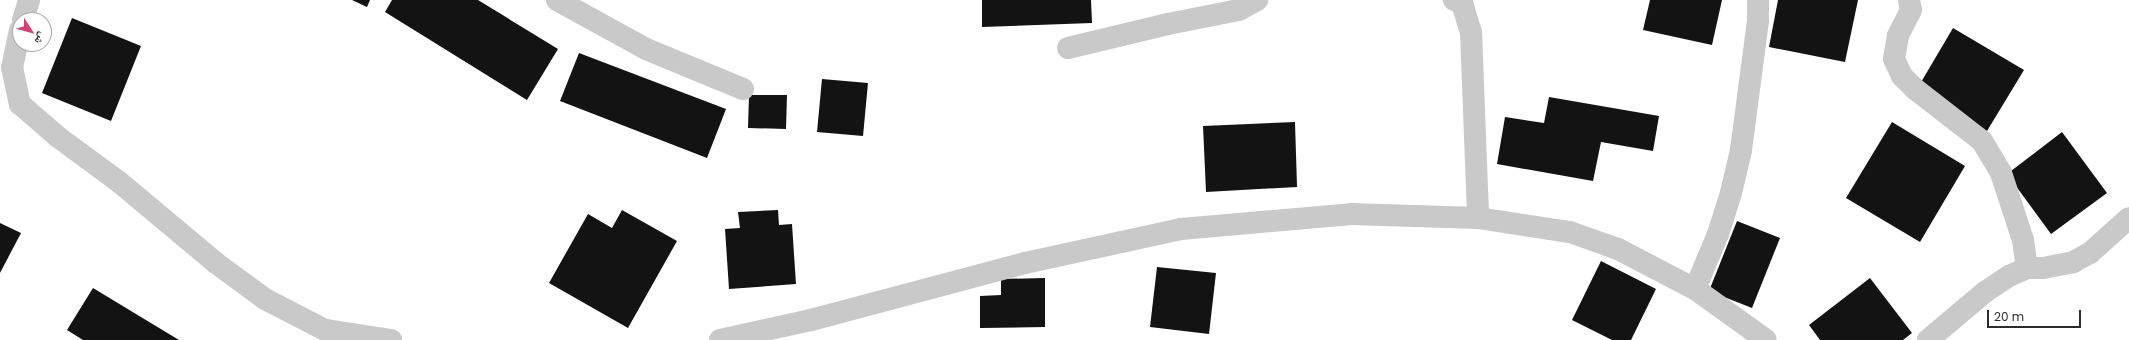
<!DOCTYPE html>
<meta charset="utf-8">
<style>
body{margin:0}
#map{position:relative;width:2129px;height:340px;overflow:hidden;background:#fff;font-family:Poppins,"Noto Naskh Arabic",sans-serif}
div>[style]{position:absolute}
[style*='--x']{left:calc(var(--x)*1px);top:calc(var(--y)*1px);width:calc(var(--w)*1px);rotate:calc(var(--a)*1deg)}
.building>*{inset:0;background:#131313}
.street>*{height:22px;margin:-11px;padding:0 11px;transform-origin:11px;border-radius:11px;background:#c9c9c9}
span{translate:-50% -50%;white-space:nowrap;text-align:center;line-height:1.15;-webkit-text-stroke:4px #fff;paint-order:stroke}
.north{position:absolute;left:12px;top:12px;width:40px;height:40px;box-sizing:border-box;background:#fff;border:1px solid #ababab;border-radius:50%;rotate:126deg;font-size:11px;font-weight:700;line-height:16px;text-align:center;color:#2c2c2c}
.north::after{content:'';display:block;margin:auto;width:14px;height:18px;background:#ce436f;clip-path:polygon(50% 0,100% 100%,50% 72%,0 100%)}
.scale{position:absolute;left:1987px;top:310px;width:94px;height:18px;box-sizing:border-box;border:2px solid #2c2c2c;border-top:0;padding-left:5px;font-size:12px;line-height:14px;white-space:nowrap;color:#2c2c2c;-webkit-text-stroke:3px #fff;paint-order:stroke}
</style>
<div id="map">
<div class="building">
<div style="clip-path:polygon(352px 0,370px 0,367px 7px)"></div>
<div style="clip-path:polygon(392px 0,478px 0,558px 49px,527px 100px,385px 12px)"></div>
<div style="clip-path:polygon(982px 0,1091px 0,1092px 23px,982px 27px)"></div>
<div style="clip-path:polygon(1650px 0,1722px 0,1712px 45px,1643px 30px)"></div>
<div style="clip-path:polygon(1778px 0,1858px 0,1845px 62px,1769px 47px)"></div>
<div style="clip-path:polygon(72px 18px,141px 46px,111px 121px,42px 93px)"></div>
<div style="clip-path:polygon(1953px 28px,2024px 70px,1987px 131px,1917px 89px)"></div>
<div style="clip-path:polygon(579px 53px,726px 109px,707px 158px,560px 101px)"></div>
<div style="clip-path:polygon(822px 79px,868px 83px,863px 136px,817px 132px)"></div>
<div style="clip-path:polygon(749px 95px,787px 95px,786px 129px,748px 128px)"></div>
<div style="clip-path:polygon(1549px 97px,1659px 116px,1653px 151px,1601px 142px,1593px 181px,1497px 164px,1505px 117px,1544px 123px)"></div>
<div style="clip-path:polygon(1295px 122px,1297px 187px,1206px 192px,1203px 126px)"></div>
<div style="clip-path:polygon(1892px 122px,1965px 166px,1920px 242px,1846px 198px)"></div>
<div style="clip-path:polygon(2062px 132px,2107px 193px,2051px 234px,2007px 174px)"></div>
<div style="clip-path:polygon(622px 210px,677px 241px,628px 328px,549px 283px,588px 214px,612px 228px)"></div>
<div style="clip-path:polygon(778px 210px,779px 225px,792px 224px,796px 284px,729px 289px,725px 229px,740px 228px,738px 212px)"></div>
<div style="clip-path:polygon(1737px 221px,1780px 238px,1752px 308px,1709px 291px)"></div>
<div style="clip-path:polygon(0 223px,21px 233px,0 273px)"></div>
<div style="clip-path:polygon(1601px 261px,1656px 289px,1631px 340px,1612px 340px,1572px 320px)"></div>
<div style="clip-path:polygon(1157px 267px,1216px 273px,1209px 334px,1150px 327px)"></div>
<div style="clip-path:polygon(1045px 278px,1045px 327px,980px 328px,980px 296px,1001px 295px,1001px 279px)"></div>
<div style="clip-path:polygon(1870px 278px,1912px 333px,1903px 340px,1820px 340px,1809px 325px)"></div>
<div style="clip-path:polygon(93px 288px,179px 340px,83px 340px,67px 330px)"></div>
</div>
<div class="street">
<div style="--x:557;--y:0;--w:102;--a:28.8"></div>
<div style="--x:646;--y:49;--w:105;--a:22.4"></div>
<div style="--x:1454;--y:0;--w:9;--a:21"></div>
<div style="--x:1462;--y:3;--w:30;--a:73"></div>
<div style="--x:1471;--y:32;--w:186;--a:87.8"></div>
<div style="--x:1909;--y:0;--w:10;--a:79"></div>
<div style="--x:1911;--y:10;--w:29;--a:117"></div>
<div style="--x:1898;--y:36;--w:23;--a:100"></div>
<div style="--x:1894;--y:59;--w:19;--a:65"></div>
<div style="--x:1902;--y:76;--w:18;--a:45"></div>
<div style="--x:1915;--y:89;--w:85;--a:37.8"></div>
<div style="--x:1982;--y:141;--w:37;--a:59"></div>
<div style="--x:2001;--y:173;--w:71;--a:71.8"></div>
<div style="--x:2023;--y:240;--w:28;--a:82"></div>
<div style="--x:23;--y:20;--w:21;--a:-73"></div>
<div style="--x:20;--y:30;--w:38;--a:102"></div>
<div style="--x:12;--y:67;--w:38;--a:78"></div>
<div style="--x:20;--y:104;--w:50;--a:41"></div>
<div style="--x:58;--y:137;--w:74;--a:36.3"></div>
<div style="--x:118;--y:181;--w:128;--a:39.9"></div>
<div style="--x:216;--y:263;--w:61;--a:36.3"></div>
<div style="--x:265;--y:299;--w:68;--a:27.3"></div>
<div style="--x:325;--y:330;--w:67;--a:8.6"></div>
<div style="--x:1068;--y:48;--w:103;--a:-13.5"></div>
<div style="--x:1168;--y:24;--w:72;--a:-11.2"></div>
<div style="--x:1239;--y:10;--w:21;--a:-29"></div>
<div style="--x:1695;--y:289;--w:60;--a:-67.3"></div>
<div style="--x:1718;--y:234;--w:43;--a:-72.4"></div>
<div style="--x:1731;--y:193;--w:44;--a:-76.9"></div>
<div style="--x:1741;--y:150;--w:131;--a:-82.5"></div>
<div style="--x:1758;--y:20;--w:20;--a:-90"></div>
<div style="--x:720;--y:340;--w:93;--a:-12.4"></div>
<div style="--x:811;--y:320;--w:221;--a:-14.9"></div>
<div style="--x:1025;--y:263;--w:160;--a:-12.3"></div>
<div style="--x:1181;--y:229;--w:171;--a:-5"></div>
<div style="--x:1351;--y:214;--w:127;--a:1.8"></div>
<div style="--x:1478;--y:218;--w:93;--a:8.7"></div>
<div style="--x:1570;--y:232;--w:51;--a:19.5"></div>
<div style="--x:1618;--y:249;--w:87;--a:27.5"></div>
<div style="--x:1695;--y:289;--w:87;--a:35.7"></div>
<div style="--x:1928;--y:340;--w:75;--a:-40.1"></div>
<div style="--x:1985;--y:292;--w:29;--a:-34"></div>
<div style="--x:2009;--y:276;--w:20;--a:-24"></div>
<div style="--x:2027;--y:268;--w:16;--a:0"></div>
<div style="--x:2043;--y:268;--w:31;--a:-11"></div>
<div style="--x:2073;--y:262;--w:19;--a:-28"></div>
<div style="--x:2090;--y:253;--w:52;--a:-41.9"></div>
</div>
<div class="north">ش</div>
<div class="scale">20 m</div>
</div>
